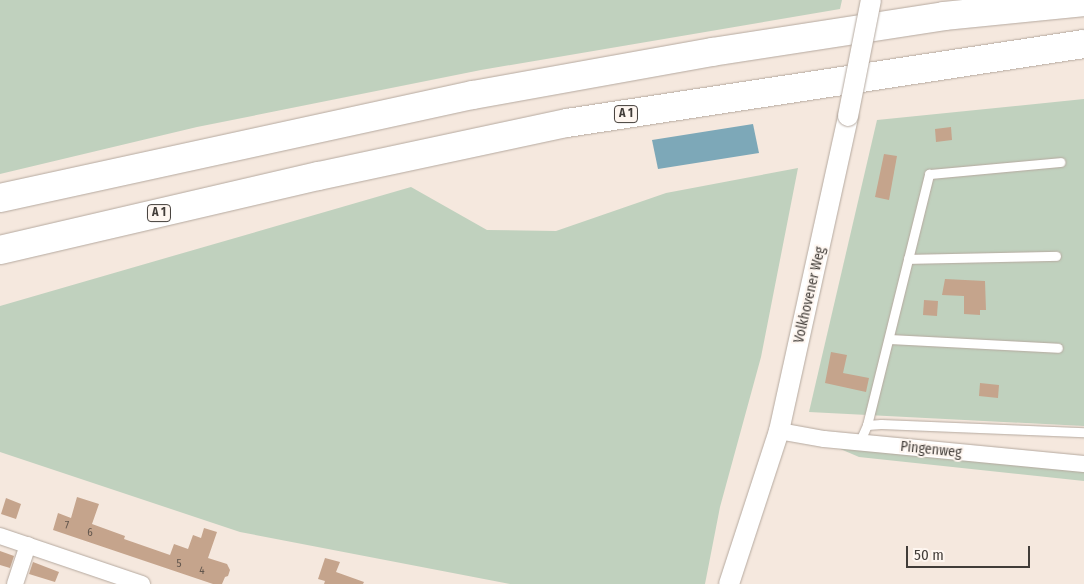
<!DOCTYPE html>
<style>
body{margin:0}
#map{position:relative;width:1084px;height:584px;overflow:hidden;background:#f5e8de;font-family:"Fira Sans Condensed",sans-serif}
div>[style]{position:absolute}
[style*='--x']{left:calc(var(--x)*1px);top:calc(var(--y)*1px);width:calc(var(--w)*1px);rotate:calc(var(--a)*1deg)}
.green>*{inset:0;background:#c0d1be}
.water>*{inset:0;background:#7da8b8}
.building>*{inset:0;background:#c5a48c}
.roads{filter:drop-shadow(0 0 1px #b5a99f) drop-shadow(0 0 1px #b5a99f)}
.service>*{height:9px;margin:-4.5px;padding:0 4.5px;transform-origin:4.5px;border-radius:4.5px;background:#fff}
.minor>*{height:16px;margin:-8px;padding:0 8px;transform-origin:8px;border-radius:8px;background:#fff}
.tertiary>*{height:20px;margin:-10px;padding:0 10px;transform-origin:10px;border-radius:10px;background:#fff}
.motorway>*{height:28px;margin:-14px;padding:0 14px;transform-origin:14px;border-radius:14px;background:#fff}
.bridges{filter:drop-shadow(0 0 1px #b5a99f) drop-shadow(0 0 1px #b5a99f)}
.tertiary-bridge>*{height:20px;margin:-10px;padding:0 10px;transform-origin:10px;border-radius:10px;background:#fff}
span{translate:-50% -50%;white-space:nowrap;text-align:center;line-height:1.15;-webkit-text-stroke:4px #fef6f0;paint-order:stroke}
.number-label{font-size:11px;color:#62564d}
.number-label span{-webkit-text-stroke-width:0}
.shield-label span{padding:1px 4px;background:#fef6f0;border:1px solid;border-radius:4px;-webkit-text-stroke-width:0}
.shield-label{font-size:12px;color:#413c38;font-weight:700}
.street-label{font-size:14px;color:#413c38}
.scale{position:absolute;left:906px;top:546px;width:124px;height:22px;box-sizing:border-box;border:2px solid #413c38;border-top:0;padding-left:6px;font-size:15px;line-height:18px;white-space:nowrap;color:#413c38;-webkit-text-stroke:4px #fef6f0;paint-order:stroke}
</style>
<div id="map">
<div class="green">
<div style="clip-path:polygon(0 0,842px 0,840px 9px,481px 70px,197px 127px,0 174px)"></div>
<div style="clip-path:polygon(1084px 99px,1084px 426px,809px 412px,877px 120px)"></div>
<div style="clip-path:polygon(798px 168px,761px 357px,720px 507px,705px 584px,510px 584px,240px 532px,0 452px,0 306px,411px 187px,487px 230px,556px 231px,666px 193px)"></div>
<div style="clip-path:polygon(838px 448px,1084px 471px,1084px 481px,859px 457px)"></div>
</div>
<div class="water">
<div style="clip-path:polygon(753px 124px,759px 153px,658px 169px,652px 140px)"></div>
</div>
<div class="building">
<div style="clip-path:polygon(951px 127px,952px 140px,936px 142px,935px 129px)"></div>
<div style="clip-path:polygon(884px 154px,897px 156px,889px 200px,875px 197px)"></div>
<div style="clip-path:polygon(945px 279px,985px 281px,986px 310px,980px 310px,980px 315px,964px 314px,964px 296px,942px 295px)"></div>
<div style="clip-path:polygon(924px 300px,938px 301px,937px 316px,923px 315px)"></div>
<div style="clip-path:polygon(831px 352px,847px 355px,843px 373px,869px 378px,866px 392px,825px 383px)"></div>
<div style="clip-path:polygon(980px 383px,999px 385px,998px 398px,979px 396px)"></div>
<div style="clip-path:polygon(77px 497px,99px 504px,92px 524px,125px 536px,124px 539px,170px 555px,174px 544px,188px 549px,193px 535px,201px 538px,204px 528px,217px 532px,208px 558px,227px 564px,230px 570px,228px 576px,225px 577px,222px 584px,213px 584px,53px 530px,58px 513px,71px 518px)"></div>
<div style="clip-path:polygon(6px 498px,21px 504px,16px 519px,1px 514px)"></div>
<div style="clip-path:polygon(0 551px,14px 556px,10px 568px,0 565px)"></div>
<div style="clip-path:polygon(325px 558px,340px 562px,336px 572px,364px 582px,363px 584px,324px 584px,325px 581px,318px 579px)"></div>
<div style="clip-path:polygon(33px 562px,59px 572px,55px 582px,29px 574px)"></div>
</div>
<div class="roads">
<div class="service">
<div style="--x:908;--y:259;--w:148;--a:-1.2"></div>
<div style="--x:889;--y:339;--w:169;--a:3"></div>
<div style="--x:867;--y:425;--w:259;--a:-76.1"></div>
<div style="--x:929;--y:174;--w:132;--a:-5.2"></div>
<div style="--x:859;--y:443;--w:20;--a:-66"></div>
<div style="--x:867;--y:425;--w:14;--a:-4"></div>
<div style="--x:881;--y:424;--w:203;--a:2.3"></div>
</div>
<div class="minor">
<div style="--x:779;--y:431;--w:46;--a:10.1"></div>
<div style="--x:824;--y:439;--w:261;--a:5.5"></div>
<div style="--x:0;--y:536;--w:150;--a:18.7"></div>
<div style="--x:15;--y:584;--w:41;--a:-71.6"></div>
</div>
<div class="tertiary">
<div style="--x:729;--y:584;--w:161;--a:-71.9"></div>
<div style="--x:779;--y:431;--w:322;--a:-77.6"></div>
</div>
<div class="motorway">
<div style="--x:0;--y:198;--w:484;--a:-12.3"></div>
<div style="--x:473;--y:95;--w:243;--a:-10.2"></div>
<div style="--x:712;--y:52;--w:235;--a:-8.8"></div>
<div style="--x:944;--y:16;--w:141;--a:-5.7"></div>
<div style="--x:0;--y:250;--w:327;--a:-13.1"></div>
<div style="--x:319;--y:176;--w:254;--a:-12.1"></div>
<div style="--x:567;--y:123;--w:523;--a:-8.69"></div>
</div>
</div>
<div class="bridges">
<div class="tertiary-bridge">
<div style="--x:848;--y:116;--w:118;--a:-78.8"></div>
</div>
</div>
<div class="number-label">
<span style="left:67px;top:526px">7</span>
<span style="left:90px;top:533px">6</span>
<span style="left:179px;top:564px">5</span>
<span style="left:202px;top:571px">4</span>
</div>
<div class="shield-label">
<span style="left:626px;top:114px">A 1</span>
<span style="left:159px;top:213px">A 1</span>
</div>
<div class="street-label">
<span style="left:810px;top:295px;rotate:-77deg">Volkhovener Weg</span>
<span style="left:931px;top:450px;rotate:6deg">Pingenweg</span>
</div>
<div class="scale">50 m</div>
</div>
